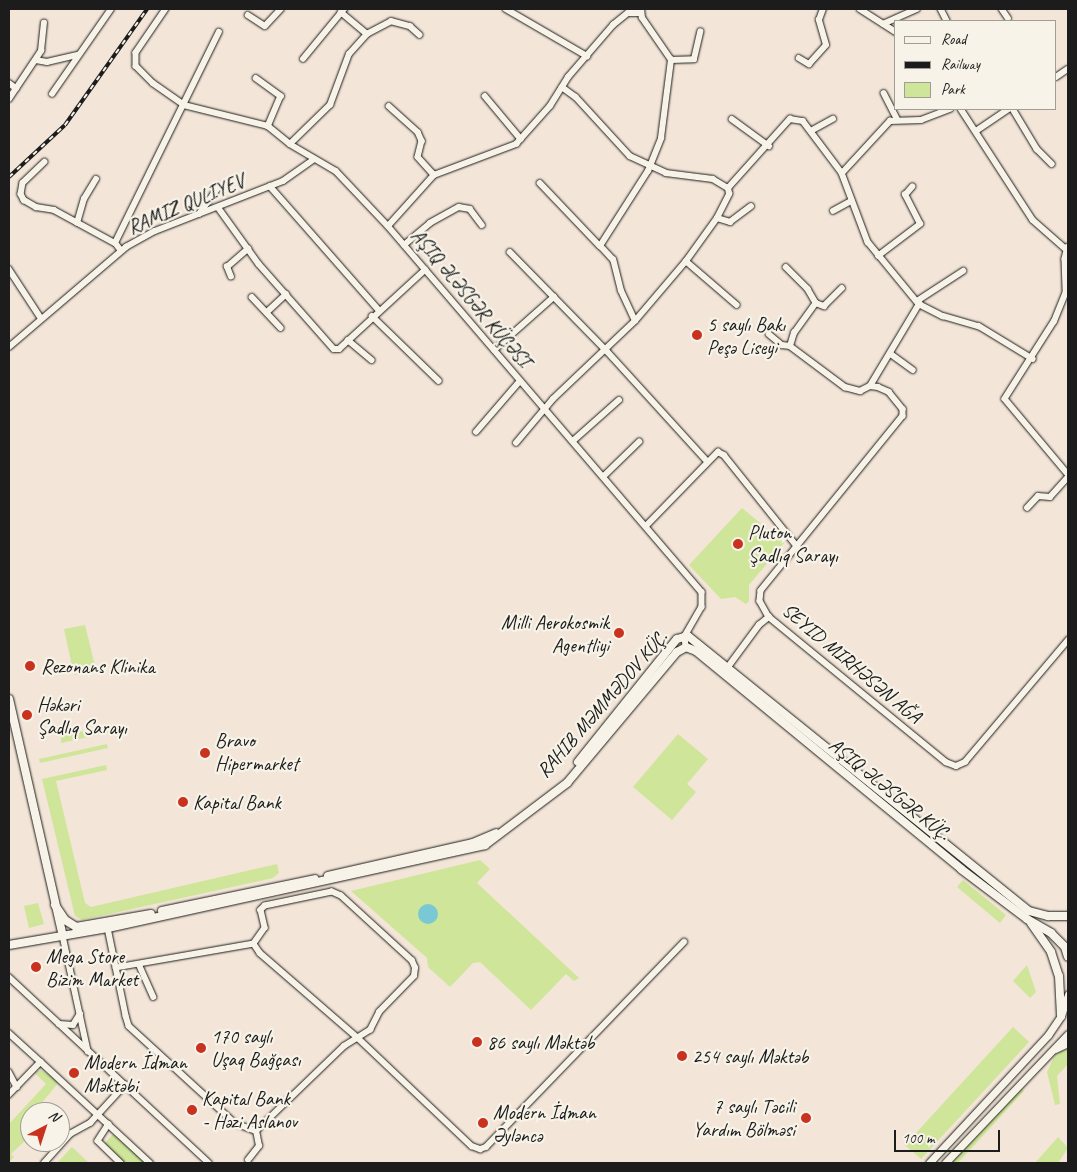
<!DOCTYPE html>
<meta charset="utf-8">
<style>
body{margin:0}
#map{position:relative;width:1077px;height:1172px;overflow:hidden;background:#f3e5d7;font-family:Caveat,sans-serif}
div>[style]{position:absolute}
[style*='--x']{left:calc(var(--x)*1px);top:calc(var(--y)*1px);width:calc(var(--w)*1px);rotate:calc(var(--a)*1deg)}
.green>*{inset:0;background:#cfe599}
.water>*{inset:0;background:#79c8d4}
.round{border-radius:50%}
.roads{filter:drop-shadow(0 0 1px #1c1c1c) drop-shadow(0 0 1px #1c1c1c)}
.minor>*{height:5.5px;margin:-2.75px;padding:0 2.75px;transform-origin:2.75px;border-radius:2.75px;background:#f7f3e8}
.tertiary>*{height:7px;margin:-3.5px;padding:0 3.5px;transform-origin:3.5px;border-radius:3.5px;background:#f7f3e8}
.secondary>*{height:8px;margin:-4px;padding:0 4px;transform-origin:4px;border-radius:4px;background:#f7f3e8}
.rail>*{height:4px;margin-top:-2px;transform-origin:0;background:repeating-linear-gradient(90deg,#f7f3e8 0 5.5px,#1c1c1c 0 11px);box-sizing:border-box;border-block:1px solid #1c1c1c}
.dots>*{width:14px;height:14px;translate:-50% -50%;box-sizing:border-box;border:2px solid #f7f3e8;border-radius:50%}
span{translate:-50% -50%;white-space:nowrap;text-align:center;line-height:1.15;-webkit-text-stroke:4.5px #f7f3e8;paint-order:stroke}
.street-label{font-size:20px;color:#1c1c1c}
.poi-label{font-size:20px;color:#1c1c1c}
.left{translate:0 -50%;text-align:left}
.right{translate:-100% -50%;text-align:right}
.frame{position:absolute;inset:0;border:10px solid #1c1c1c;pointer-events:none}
.legend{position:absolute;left:894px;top:20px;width:162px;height:90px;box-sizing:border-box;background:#f7f3e8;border:1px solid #9f9d96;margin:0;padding:6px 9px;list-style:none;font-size:15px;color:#1c1c1c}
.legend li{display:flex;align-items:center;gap:10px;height:25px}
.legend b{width:25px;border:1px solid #9f9d96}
.north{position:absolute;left:20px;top:1102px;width:50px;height:50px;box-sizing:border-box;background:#f7f3e8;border:1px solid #9f9d96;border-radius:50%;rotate:40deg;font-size:14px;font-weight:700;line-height:20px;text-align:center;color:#1c1c1c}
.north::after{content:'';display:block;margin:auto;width:18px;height:22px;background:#c8321e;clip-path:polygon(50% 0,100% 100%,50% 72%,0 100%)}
.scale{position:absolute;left:894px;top:1130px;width:106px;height:22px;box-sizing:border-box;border:2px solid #1c1c1c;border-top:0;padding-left:6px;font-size:15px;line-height:18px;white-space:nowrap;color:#1c1c1c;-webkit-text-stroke:4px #f7f3e8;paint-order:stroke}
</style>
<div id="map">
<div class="green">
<div style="clip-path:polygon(742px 508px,784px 543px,749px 585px,749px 601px,746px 604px,735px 597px,721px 599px,689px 565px)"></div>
<div style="clip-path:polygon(85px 625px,96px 670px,74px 675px,64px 629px)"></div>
<div style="clip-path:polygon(115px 724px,116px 731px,61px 743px,61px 736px)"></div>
<div style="clip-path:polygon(678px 734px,708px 759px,687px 784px,696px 792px,672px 820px,633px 787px)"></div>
<div style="clip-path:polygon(107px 744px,108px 748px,40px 763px,39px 759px)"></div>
<div style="clip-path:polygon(106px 765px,107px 770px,56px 781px,85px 903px,91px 907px,277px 864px,279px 873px,273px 878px,82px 920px,75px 916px,42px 779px)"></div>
<div style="clip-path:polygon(480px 860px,490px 869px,477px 883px,579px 978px,574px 981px,566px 974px,531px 1010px,480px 962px,473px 963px,450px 987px,428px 967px,427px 958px,351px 891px)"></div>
<div style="clip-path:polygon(963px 880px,1006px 915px,1000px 923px,957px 887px)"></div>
<div style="clip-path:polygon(38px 903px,44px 924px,29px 928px,24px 906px)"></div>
<div style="clip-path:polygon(1027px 965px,1036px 992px,1030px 998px,1013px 981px)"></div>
<div style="clip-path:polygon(1013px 1027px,1029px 1042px,921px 1159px,905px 1145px)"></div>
<div style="clip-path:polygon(1068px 1048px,1068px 1064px,1057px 1076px,1060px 1104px,1055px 1105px,1047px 1072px,1055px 1055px)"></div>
<div style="clip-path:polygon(41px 1070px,59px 1082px,40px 1105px,47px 1112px,30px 1112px,30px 1136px,11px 1154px,14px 1157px,9px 1162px,9px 1124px,46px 1084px,34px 1072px)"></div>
<div style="clip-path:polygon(1021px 1088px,1024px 1091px,958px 1163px,952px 1163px)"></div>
<div style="clip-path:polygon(115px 1132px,148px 1163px,122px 1163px,103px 1145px)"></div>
<div style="clip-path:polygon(1058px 1137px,1068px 1148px,1058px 1163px,1035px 1163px)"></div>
<div style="clip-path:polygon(72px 1147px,89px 1163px,57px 1163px)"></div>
</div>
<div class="water">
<div class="round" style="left:418px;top:904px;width:20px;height:20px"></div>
</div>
<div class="roads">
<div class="minor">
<div style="--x:166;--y:9;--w:53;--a:124.3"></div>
<div style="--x:136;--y:53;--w:13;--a:90"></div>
<div style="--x:136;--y:66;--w:24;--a:45"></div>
<div style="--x:153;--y:83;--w:38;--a:35"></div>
<div style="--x:184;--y:105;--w:87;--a:14"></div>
<div style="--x:268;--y:126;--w:28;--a:39"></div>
<div style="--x:290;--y:144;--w:53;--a:30.4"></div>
<div style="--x:336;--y:171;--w:76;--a:46.6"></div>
<div style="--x:388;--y:226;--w:482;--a:49.4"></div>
<div style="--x:702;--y:592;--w:15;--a:90"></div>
<div style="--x:702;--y:607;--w:34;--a:120"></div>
<div style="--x:685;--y:636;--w:11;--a:85"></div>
<div style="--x:506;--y:9;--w:94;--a:30.1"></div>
<div style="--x:860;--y:9;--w:43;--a:32.6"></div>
<div style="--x:941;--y:9;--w:13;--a:63"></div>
<div style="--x:1002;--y:9;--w:11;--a:56"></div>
<div style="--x:341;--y:12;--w:34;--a:40"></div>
<div style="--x:248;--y:15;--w:20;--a:33"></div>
<div style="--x:265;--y:26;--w:23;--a:-47"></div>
<div style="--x:883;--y:24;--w:37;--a:-24"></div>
<div style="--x:799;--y:58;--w:12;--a:31"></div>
<div style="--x:809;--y:64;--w:25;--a:-48"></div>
<div style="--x:826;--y:45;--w:26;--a:-106"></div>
<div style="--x:819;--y:20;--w:12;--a:-70"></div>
<div style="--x:303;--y:59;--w:65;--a:-50.6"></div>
<div style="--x:36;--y:60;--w:11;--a:10"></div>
<div style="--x:47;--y:62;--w:32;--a:-13"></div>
<div style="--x:671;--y:60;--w:23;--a:-2"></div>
<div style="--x:694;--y:59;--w:28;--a:-77"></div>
<div style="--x:1056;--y:77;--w:14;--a:-34"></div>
<div style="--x:256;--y:78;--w:31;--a:36"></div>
<div style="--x:281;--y:96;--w:33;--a:113"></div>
<div style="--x:9;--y:83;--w:9;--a:36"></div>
<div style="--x:562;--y:87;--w:17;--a:36"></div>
<div style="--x:576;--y:97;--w:80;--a:47.5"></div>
<div style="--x:630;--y:156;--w:40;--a:25"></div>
<div style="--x:666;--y:173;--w:47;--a:7.3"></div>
<div style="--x:713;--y:179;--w:17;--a:31"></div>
<div style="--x:884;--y:93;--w:29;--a:63"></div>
<div style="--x:52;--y:94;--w:103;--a:-55.2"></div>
<div style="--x:485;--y:96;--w:56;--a:50.1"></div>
<div style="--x:9;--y:99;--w:58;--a:-56.3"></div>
<div style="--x:41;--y:51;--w:28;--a:-84"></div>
<div style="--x:389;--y:106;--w:39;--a:42"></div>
<div style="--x:418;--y:132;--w:10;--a:66"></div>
<div style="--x:422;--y:141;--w:16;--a:104"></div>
<div style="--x:418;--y:157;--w:24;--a:48"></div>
<div style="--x:961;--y:109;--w:132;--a:57"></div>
<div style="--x:1033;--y:220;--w:45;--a:41.4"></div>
<div style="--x:1013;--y:109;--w:47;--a:59"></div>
<div style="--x:1037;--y:149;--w:21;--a:45"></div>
<div style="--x:732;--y:119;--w:46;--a:36.1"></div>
<div style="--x:811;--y:131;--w:25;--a:-29"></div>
<div style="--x:976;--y:131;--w:40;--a:-34"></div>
<div style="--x:290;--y:144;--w:56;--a:-44.3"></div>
<div style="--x:330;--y:105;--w:54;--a:-69.6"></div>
<div style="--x:349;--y:54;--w:27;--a:-48"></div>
<div style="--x:367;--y:34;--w:27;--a:-28"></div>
<div style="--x:391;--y:21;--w:20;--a:15"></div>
<div style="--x:410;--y:26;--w:13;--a:42"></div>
<div style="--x:45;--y:162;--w:30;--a:136"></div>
<div style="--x:23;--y:183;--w:11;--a:100"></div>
<div style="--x:21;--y:194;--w:7;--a:63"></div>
<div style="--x:24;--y:200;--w:14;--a:30"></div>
<div style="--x:36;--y:207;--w:18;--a:9"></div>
<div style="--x:54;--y:210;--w:69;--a:28.4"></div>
<div style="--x:842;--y:173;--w:71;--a:-47.3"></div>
<div style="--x:890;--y:121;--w:31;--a:-2"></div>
<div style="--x:921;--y:120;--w:31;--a:-21"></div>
<div style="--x:540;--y:183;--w:87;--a:46.4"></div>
<div style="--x:270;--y:186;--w:165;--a:48.7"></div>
<div style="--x:728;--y:188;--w:93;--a:-48.1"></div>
<div style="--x:790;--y:119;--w:13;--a:9"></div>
<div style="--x:803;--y:121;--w:65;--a:53.1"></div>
<div style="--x:842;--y:173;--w:74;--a:69.4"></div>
<div style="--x:868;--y:242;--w:80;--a:50.6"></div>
<div style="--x:919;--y:304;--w:27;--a:27"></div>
<div style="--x:943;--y:316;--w:37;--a:16"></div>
<div style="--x:979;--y:326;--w:63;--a:31.4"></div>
<div style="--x:218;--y:207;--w:70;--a:54.3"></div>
<div style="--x:259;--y:264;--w:113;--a:48.6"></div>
<div style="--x:334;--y:349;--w:5;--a:0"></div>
<div style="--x:339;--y:349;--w:117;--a:-42.6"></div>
<div style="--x:833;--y:211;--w:21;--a:-29"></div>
<div style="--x:199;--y:214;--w:34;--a:-54"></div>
<div style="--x:717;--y:218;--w:14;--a:17"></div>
<div style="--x:730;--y:222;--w:26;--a:-37"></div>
<div style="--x:77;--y:223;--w:25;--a:-74"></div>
<div style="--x:84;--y:199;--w:23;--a:-59"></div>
<div style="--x:388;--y:226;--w:69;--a:-48"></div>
<div style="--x:434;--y:175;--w:88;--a:-20.7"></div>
<div style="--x:516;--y:144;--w:51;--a:-48.2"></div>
<div style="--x:550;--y:106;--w:34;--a:-58"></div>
<div style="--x:568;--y:77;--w:69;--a:-49.1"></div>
<div style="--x:613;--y:25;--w:19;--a:-39"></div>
<div style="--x:628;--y:13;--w:12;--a:0"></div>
<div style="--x:404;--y:245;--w:34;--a:-40"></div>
<div style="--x:430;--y:223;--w:33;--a:-29"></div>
<div style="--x:459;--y:207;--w:11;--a:10"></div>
<div style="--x:470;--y:209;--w:20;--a:53"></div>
<div style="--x:1068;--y:247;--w:12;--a:104"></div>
<div style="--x:1065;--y:259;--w:34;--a:88"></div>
<div style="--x:1066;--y:293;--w:31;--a:112"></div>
<div style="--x:1054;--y:322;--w:91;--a:122.5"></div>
<div style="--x:1005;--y:399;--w:98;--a:50"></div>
<div style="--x:121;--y:251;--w:10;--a:-127"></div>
<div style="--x:115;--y:243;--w:235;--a:-63.8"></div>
<div style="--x:510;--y:252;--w:139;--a:45.6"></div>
<div style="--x:607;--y:351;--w:149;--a:47.7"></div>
<div style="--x:878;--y:256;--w:53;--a:-37.3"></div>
<div style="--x:920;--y:224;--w:33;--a:-117"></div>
<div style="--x:905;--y:195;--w:11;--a:-49"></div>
<div style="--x:686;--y:261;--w:67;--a:40.8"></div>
<div style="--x:786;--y:267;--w:31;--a:45"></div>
<div style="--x:808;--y:289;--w:16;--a:60"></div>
<div style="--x:9;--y:269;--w:59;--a:56.9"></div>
<div style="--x:231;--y:277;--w:11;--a:-112"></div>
<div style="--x:227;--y:267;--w:28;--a:-41"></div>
<div style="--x:252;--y:297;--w:42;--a:46.9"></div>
<div style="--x:917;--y:301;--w:55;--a:-33.1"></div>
<div style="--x:267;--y:312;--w:26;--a:-43"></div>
<div style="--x:372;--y:316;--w:93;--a:44.1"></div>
<div style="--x:635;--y:321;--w:79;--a:-49.6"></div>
<div style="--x:686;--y:261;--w:53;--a:-54.2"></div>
<div style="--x:717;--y:218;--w:27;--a:-63"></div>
<div style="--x:729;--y:194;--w:6;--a:-99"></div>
<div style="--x:769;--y:334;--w:17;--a:40"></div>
<div style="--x:782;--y:345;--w:8;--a:7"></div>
<div style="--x:790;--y:346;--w:69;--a:36.7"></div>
<div style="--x:845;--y:387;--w:16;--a:15"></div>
<div style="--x:860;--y:391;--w:11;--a:-27"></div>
<div style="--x:870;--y:386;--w:8;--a:7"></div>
<div style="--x:878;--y:387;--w:12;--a:24"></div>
<div style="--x:889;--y:392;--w:22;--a:51"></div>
<div style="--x:903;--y:409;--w:7;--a:90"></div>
<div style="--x:903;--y:416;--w:225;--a:129.1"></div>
<div style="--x:761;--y:591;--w:10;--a:96"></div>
<div style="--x:760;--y:601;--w:18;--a:61"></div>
<div style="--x:769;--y:617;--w:229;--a:39.3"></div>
<div style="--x:946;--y:762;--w:11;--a:22"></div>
<div style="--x:956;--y:766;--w:10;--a:-24"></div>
<div style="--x:965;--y:762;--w:160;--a:-49.8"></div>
<div style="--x:348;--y:340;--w:31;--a:40"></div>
<div style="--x:790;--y:346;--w:14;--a:-73"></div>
<div style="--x:794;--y:333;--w:37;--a:-54"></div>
<div style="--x:816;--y:303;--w:9;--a:21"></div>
<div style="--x:824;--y:306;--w:25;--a:-45"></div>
<div style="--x:9;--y:347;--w:154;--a:-40.5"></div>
<div style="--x:126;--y:247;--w:33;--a:-29"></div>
<div style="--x:155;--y:231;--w:137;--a:-21.3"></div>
<div style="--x:283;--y:181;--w:38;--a:-35"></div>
<div style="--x:494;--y:350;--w:80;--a:-41.5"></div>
<div style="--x:891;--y:354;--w:27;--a:36"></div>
<div style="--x:870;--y:386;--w:96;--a:-59.1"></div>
<div style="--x:476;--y:432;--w:67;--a:-49.2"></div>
<div style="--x:574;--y:440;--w:60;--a:-41.6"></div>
<div style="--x:516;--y:443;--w:57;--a:-49.9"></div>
<div style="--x:553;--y:399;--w:113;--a:-43.6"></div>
<div style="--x:635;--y:321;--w:33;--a:-115"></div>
<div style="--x:621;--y:291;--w:32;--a:-104"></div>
<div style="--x:613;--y:260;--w:19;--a:-133"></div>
<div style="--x:600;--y:246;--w:89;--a:-57.4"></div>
<div style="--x:648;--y:171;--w:35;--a:-68"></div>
<div style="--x:661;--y:138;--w:79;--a:-82.7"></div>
<div style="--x:671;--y:60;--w:51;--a:-124.6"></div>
<div style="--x:642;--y:18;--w:9;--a:-96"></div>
<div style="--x:604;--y:476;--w:49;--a:-44.2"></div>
<div style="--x:1027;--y:508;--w:16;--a:-47"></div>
<div style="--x:1038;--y:496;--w:12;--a:5"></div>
<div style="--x:1050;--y:497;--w:27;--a:-48"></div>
<div style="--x:647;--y:525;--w:102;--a:-45.8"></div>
<div style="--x:718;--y:452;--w:7;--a:27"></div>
<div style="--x:724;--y:455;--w:117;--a:51.3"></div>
<div style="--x:728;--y:667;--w:52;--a:-53.6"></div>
<div style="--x:759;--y:625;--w:13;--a:-39"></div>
<div style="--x:108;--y:928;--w:90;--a:78.4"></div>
<div style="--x:126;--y:1016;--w:10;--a:73"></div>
<div style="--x:129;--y:1026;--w:144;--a:42.5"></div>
<div style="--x:235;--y:1123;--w:22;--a:21"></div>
<div style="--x:256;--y:1131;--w:122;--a:-44"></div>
<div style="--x:344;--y:1046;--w:31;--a:-32"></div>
<div style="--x:370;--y:1030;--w:20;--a:-63"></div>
<div style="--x:379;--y:1012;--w:50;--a:-45.8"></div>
<div style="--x:414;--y:976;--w:8;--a:-83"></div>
<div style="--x:415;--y:968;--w:8;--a:-113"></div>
<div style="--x:412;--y:961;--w:96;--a:-137.5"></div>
<div style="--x:341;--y:896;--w:10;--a:-156"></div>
<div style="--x:332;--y:892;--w:68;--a:168.2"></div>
<div style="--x:265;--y:906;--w:6;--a:135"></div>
<div style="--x:261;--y:910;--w:18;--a:77"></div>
<div style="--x:265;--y:928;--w:19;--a:125"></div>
<div style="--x:254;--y:944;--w:140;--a:170.1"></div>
<div style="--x:63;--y:936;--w:118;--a:77.7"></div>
<div style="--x:254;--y:944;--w:11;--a:56"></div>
<div style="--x:260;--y:953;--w:130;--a:40.9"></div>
<div style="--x:358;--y:1038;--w:157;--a:43.5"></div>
<div style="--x:472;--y:1146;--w:9;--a:21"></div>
<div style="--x:480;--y:1149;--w:6;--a:-18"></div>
<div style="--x:486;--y:1147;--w:285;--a:-46"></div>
<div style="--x:139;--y:964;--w:36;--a:66"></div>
<div style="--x:9;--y:977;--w:273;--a:42.9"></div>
<div style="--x:59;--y:1024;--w:14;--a:4"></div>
<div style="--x:73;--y:1025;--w:13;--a:-58"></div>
<div style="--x:9;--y:1033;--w:43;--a:42.2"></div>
<div style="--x:41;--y:1062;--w:46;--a:134.1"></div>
<div style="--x:41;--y:1062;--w:149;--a:42.8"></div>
<div style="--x:9;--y:1072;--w:17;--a:62"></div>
<div style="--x:109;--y:1124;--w:20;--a:123"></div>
<div style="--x:98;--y:1141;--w:32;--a:44"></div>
<div style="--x:248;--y:1160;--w:18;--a:-52"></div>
<div style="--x:259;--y:1146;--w:15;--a:-101"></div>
<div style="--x:44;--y:1163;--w:39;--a:-48"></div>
<div style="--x:70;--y:1134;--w:23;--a:-29"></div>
<div style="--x:90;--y:1123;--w:52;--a:-47.4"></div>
</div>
<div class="tertiary">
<div style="--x:1055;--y:1049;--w:14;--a:-25"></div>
<div style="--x:929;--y:1163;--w:175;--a:-47.1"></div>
<div style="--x:1048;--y:1035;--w:23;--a:-56"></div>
<div style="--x:1061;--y:1016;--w:23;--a:-72"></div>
<div style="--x:945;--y:1163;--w:178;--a:-46.4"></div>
</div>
<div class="secondary">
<div style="--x:9;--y:699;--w:243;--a:77.2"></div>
<div style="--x:578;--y:762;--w:158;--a:-51.2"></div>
<div style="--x:677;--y:639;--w:11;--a:-15"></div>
<div style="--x:688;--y:636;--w:438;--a:38.9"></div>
<div style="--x:1029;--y:911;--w:20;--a:15"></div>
<div style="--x:1048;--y:916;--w:20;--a:0"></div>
<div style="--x:328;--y:876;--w:149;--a:-12.8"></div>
<div style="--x:473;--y:843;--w:25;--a:-23"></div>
<div style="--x:55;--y:905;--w:18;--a:56"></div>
<div style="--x:65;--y:920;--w:13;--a:32"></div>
<div style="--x:76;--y:927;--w:76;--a:-9.8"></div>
<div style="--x:162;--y:911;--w:156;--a:-11.8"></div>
<div style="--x:1031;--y:923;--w:35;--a:55"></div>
<div style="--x:1051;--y:952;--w:25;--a:72"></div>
<div style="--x:1059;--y:976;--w:40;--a:87.1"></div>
<div style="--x:9;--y:945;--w:100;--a:-9.7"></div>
<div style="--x:108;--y:928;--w:386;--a:-12.4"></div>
<div style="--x:485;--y:845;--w:103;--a:-37.1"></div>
<div style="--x:567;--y:783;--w:171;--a:-50"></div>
<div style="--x:677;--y:652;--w:10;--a:-29"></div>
<div style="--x:686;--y:647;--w:11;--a:22"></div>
<div style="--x:696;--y:651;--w:343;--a:39.4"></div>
<div style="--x:961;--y:869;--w:83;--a:37.1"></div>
<div style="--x:1027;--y:919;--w:28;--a:30"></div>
<div style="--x:1051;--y:933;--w:20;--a:45"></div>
<div style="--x:1065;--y:947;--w:10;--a:73"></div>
</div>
</div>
<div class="rail">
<div style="--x:9;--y:177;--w:76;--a:-42.9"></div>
<div style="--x:65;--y:125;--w:142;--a:-54.7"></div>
</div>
<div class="dots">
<div style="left:697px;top:335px;background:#c8321e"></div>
<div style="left:738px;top:544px;background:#c8321e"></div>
<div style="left:619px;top:633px;background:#c8321e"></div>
<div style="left:30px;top:666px;background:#c8321e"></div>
<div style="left:27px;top:715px;background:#c8321e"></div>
<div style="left:205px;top:753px;background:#c8321e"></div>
<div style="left:183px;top:802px;background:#c8321e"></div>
<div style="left:36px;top:967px;background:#c8321e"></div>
<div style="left:477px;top:1042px;background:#c8321e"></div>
<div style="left:201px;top:1048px;background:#c8321e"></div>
<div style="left:682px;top:1056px;background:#c8321e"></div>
<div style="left:74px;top:1073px;background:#c8321e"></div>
<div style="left:192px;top:1110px;background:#c8321e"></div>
<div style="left:806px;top:1118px;background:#c8321e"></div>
<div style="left:483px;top:1123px;background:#c8321e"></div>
</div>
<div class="street-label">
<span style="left:186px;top:204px;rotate:-23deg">RAMIZ QULIYEV</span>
<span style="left:471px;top:298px;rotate:50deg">AŞIQ ƏLƏSGƏR KÜÇƏSI</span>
<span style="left:852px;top:663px;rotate:40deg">SEYID MIRHƏSƏN AĞA</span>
<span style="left:602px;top:704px;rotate:-49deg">RAHIB MƏMMƏDOV KÜÇ.</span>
<span style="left:890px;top:789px;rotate:39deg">AŞIQ ƏLƏSGƏR KÜÇ.</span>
</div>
<div class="poi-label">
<span class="left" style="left:707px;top:336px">5 saylı Bakı<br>Peşə Liseyi</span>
<span class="left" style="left:748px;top:544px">Pluton<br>Şadlıq Sarayı</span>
<span class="right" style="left:609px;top:634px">Milli Aerokosmik<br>Agentliyi</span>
<span class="left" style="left:41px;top:666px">Rezonans Klinika</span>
<span class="left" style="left:37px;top:716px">Həkəri<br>Şadlıq Sarayı</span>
<span class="left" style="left:215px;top:752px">Bravo<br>Hipermarket</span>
<span class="left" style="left:193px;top:802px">Kapital Bank</span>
<span class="left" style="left:46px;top:968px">Mega Store<br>Bizim Market</span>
<span class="left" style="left:211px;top:1048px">170 saylı<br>Uşaq Bağçası</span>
<span class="left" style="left:487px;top:1042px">86 saylı Məktəb</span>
<span class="left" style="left:692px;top:1056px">254 saylı Məktəb</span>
<span class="left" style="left:84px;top:1074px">Modern İdman<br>Məktəbi</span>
<span class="left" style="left:202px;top:1110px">Kapital Bank<br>- Həzi Aslanov</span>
<span class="right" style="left:795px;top:1118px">7 saylı Təcili<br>Yardım Bölməsi</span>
<span class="left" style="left:493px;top:1124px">Modern İdman<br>Əyləncə</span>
</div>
<div class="frame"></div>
<ul class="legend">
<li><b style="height:6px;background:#f7f3e8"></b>Road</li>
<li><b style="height:6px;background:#1c1c1c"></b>Railway</li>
<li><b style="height:14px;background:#cfe599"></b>Park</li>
</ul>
<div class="north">N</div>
<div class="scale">100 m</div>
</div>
